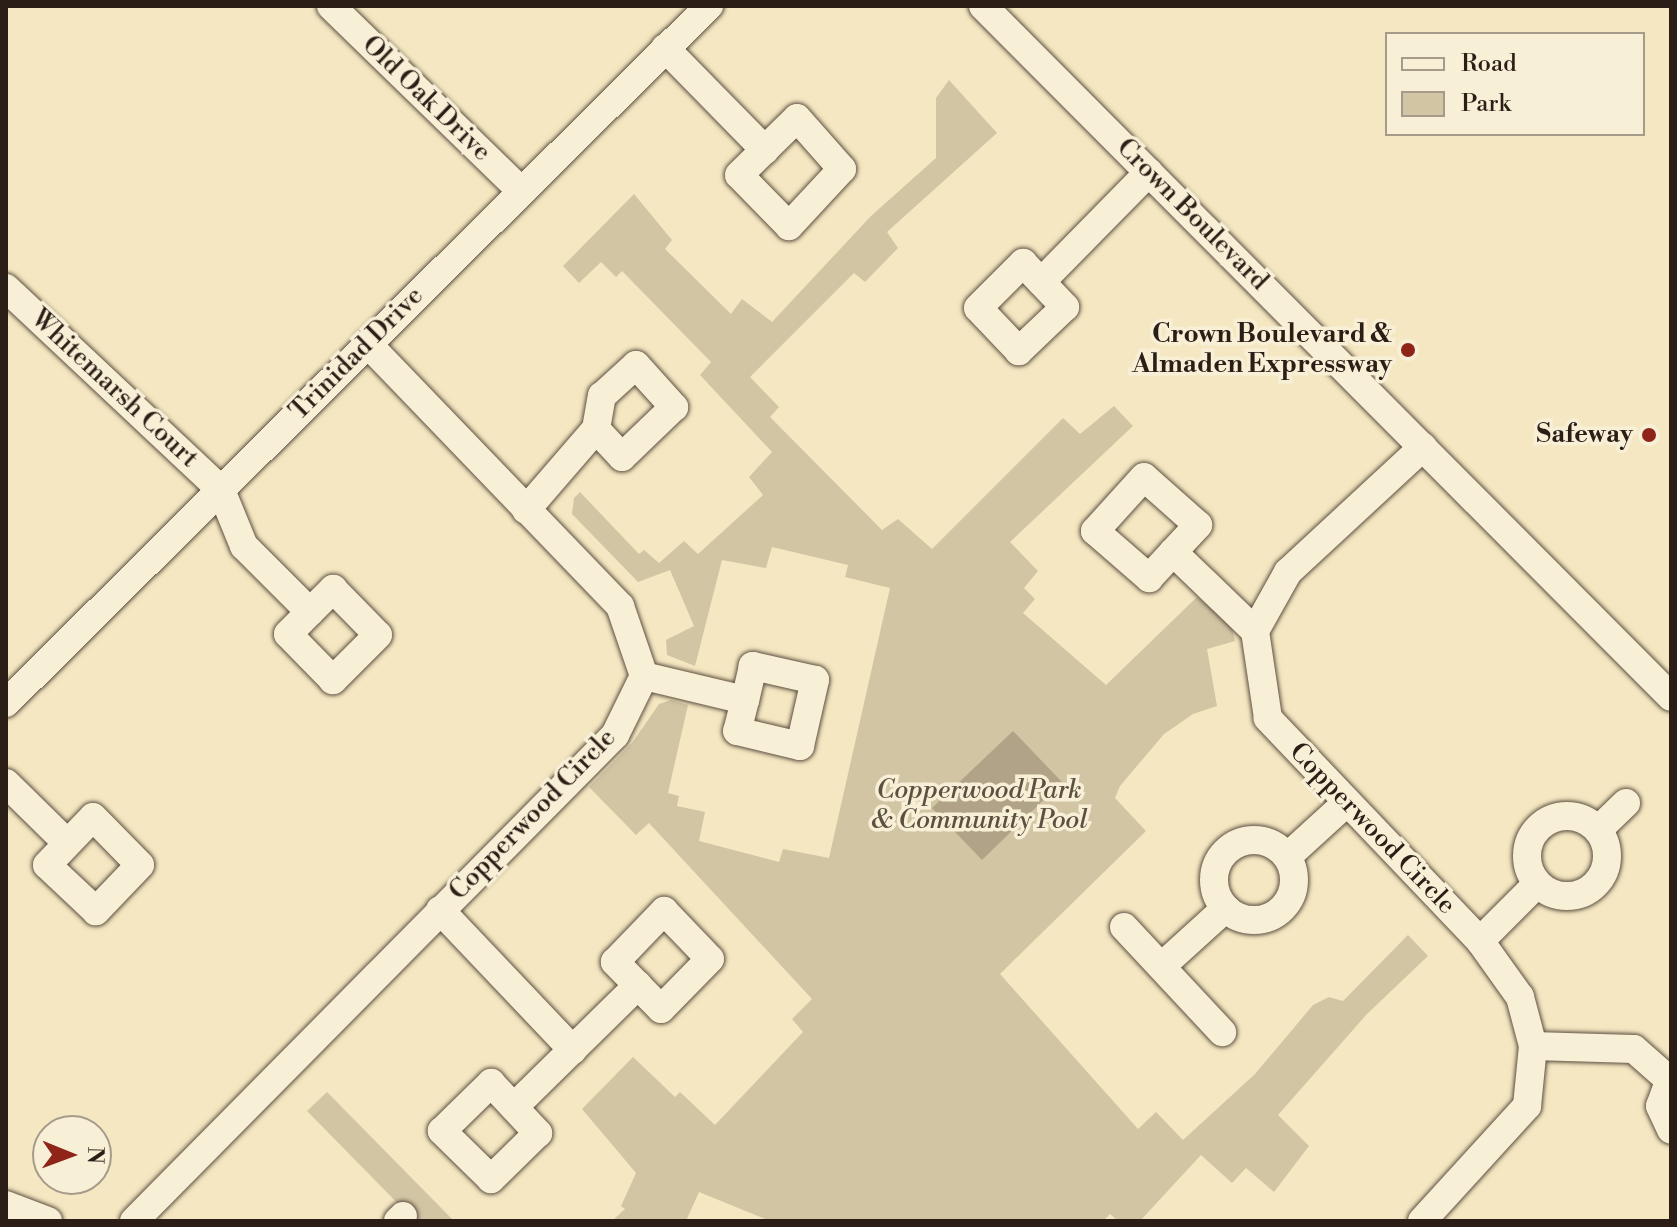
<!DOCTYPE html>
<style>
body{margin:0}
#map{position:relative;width:1677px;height:1227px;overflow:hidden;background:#f5e7c1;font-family:"Libre Bodoni",serif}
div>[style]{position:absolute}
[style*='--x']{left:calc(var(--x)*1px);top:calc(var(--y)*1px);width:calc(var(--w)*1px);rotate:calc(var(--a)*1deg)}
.green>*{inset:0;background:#d2c5a4}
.water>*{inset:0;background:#b0a387}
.roads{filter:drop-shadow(0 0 2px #5d5041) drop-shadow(0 0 2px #5d5041)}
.minor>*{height:28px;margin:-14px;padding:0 14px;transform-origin:14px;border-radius:14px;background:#f8efd7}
.minor>.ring{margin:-14px;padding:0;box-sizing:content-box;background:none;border:28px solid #f8efd7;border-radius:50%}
.dots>*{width:22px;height:22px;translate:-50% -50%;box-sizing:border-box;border:4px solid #f8efd7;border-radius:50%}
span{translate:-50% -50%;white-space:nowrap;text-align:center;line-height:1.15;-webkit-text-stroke:7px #f8efd7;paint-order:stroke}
.street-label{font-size:26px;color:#2a1e16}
.poi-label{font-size:26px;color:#2a1e16;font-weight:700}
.right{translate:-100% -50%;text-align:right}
.park-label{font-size:26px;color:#5c5041;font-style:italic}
.frame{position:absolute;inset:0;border:8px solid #2a1e16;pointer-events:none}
.legend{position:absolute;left:1385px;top:32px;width:260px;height:104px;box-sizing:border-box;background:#f8efd7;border:2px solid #a69b8a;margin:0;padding:10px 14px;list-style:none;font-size:24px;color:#2a1e16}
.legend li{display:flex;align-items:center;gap:16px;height:40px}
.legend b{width:40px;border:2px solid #a69b8a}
.north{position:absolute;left:32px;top:1115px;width:80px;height:80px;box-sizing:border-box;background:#f8efd7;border:2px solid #a69b8a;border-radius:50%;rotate:91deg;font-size:22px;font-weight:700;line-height:32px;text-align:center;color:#2a1e16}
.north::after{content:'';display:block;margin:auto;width:28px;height:36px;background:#8f2418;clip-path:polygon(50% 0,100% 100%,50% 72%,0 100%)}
</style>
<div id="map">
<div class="green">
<div style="clip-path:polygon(949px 80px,997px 133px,887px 232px,898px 248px,865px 282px,854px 273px,750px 377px,779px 407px,770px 417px,882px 530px,898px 519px,932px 549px,1063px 418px,1080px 434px,1114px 406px,1133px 426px,1010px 542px,1038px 571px,1024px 588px,1035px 599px,1023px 613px,1106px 685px,1197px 597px,1231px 624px,1235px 641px,1207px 649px,1217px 706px,1193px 714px,1164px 734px,1120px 786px,1115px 798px,1146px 831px,1000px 974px,1138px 1129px,1156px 1112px,1183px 1140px,1255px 1074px,1313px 1005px,1329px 997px,1343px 1001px,1408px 935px,1428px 956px,1367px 1014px,1278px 1115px,1309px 1146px,1274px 1192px,1246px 1168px,1232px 1183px,1201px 1155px,1140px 1221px,1118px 1221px,1110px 1214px,1103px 1221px,770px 1221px,699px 1192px,686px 1221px,612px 1221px,625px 1209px,621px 1206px,636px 1173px,582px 1109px,633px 1057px,675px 1097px,680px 1092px,715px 1125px,803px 1032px,792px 1019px,812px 999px,649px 823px,636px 835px,589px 787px,632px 743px,659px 704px,671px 700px,688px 705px,668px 793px,679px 796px,677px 806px,705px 812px,699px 841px,779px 862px,783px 849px,829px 858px,890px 588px,845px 577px,848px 565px,772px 547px,766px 568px,722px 560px,695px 666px,667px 655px,666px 640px,694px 626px,670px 570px,638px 582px,572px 514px,574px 498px,580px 492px,639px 554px,644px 550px,659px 563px,684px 541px,698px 554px,763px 495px,749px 477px,772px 452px,700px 375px,711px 362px,622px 271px,616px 277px,601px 262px,579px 283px,563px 266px,634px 194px,672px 240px,665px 249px,731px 314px,742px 299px,772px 322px,871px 216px,936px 158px,936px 98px)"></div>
<div style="clip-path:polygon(327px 1092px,454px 1221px,415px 1221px,307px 1111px)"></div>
</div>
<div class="water">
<div style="clip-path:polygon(1013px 731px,1062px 782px,982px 860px,932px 808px)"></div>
</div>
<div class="roads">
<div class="minor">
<div style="--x:331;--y:6;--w:265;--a:44.2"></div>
<div style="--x:983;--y:6;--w:975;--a:45.12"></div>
<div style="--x:665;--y:48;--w:143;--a:45.6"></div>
<div style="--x:797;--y:118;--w:68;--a:48.6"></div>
<div style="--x:842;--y:169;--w:78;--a:132.9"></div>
<div style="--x:789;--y:226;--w:71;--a:-134.4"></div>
<div style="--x:739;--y:175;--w:81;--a:-44.5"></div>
<div style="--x:1023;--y:263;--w:61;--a:46.3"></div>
<div style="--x:1065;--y:307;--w:64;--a:136.3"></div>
<div style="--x:1019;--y:351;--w:59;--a:-133.6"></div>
<div style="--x:978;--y:308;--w:64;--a:-45"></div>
<div style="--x:1041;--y:282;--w:154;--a:-45.5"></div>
<div style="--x:6;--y:288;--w:295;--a:43.2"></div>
<div style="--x:221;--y:490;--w:61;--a:67.7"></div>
<div style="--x:244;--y:546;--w:93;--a:45"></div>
<div style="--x:310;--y:612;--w:33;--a:-45"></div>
<div style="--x:333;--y:589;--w:64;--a:45.6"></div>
<div style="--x:378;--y:635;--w:64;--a:135"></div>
<div style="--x:333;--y:680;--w:64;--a:-134.4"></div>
<div style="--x:288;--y:634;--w:31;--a:-45"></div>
<div style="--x:526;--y:510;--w:107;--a:-49.2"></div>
<div style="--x:596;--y:429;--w:34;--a:-80"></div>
<div style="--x:602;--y:396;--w:46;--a:-42.4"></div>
<div style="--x:636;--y:365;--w:57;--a:47.9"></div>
<div style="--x:674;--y:407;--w:72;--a:136.1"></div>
<div style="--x:622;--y:457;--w:38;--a:-133"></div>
<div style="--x:1173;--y:552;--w:37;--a:-47"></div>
<div style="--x:1198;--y:525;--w:72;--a:-138.4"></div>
<div style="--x:1144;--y:477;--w:73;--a:132.2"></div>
<div style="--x:1095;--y:531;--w:72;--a:41"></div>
<div style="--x:1149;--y:578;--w:35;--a:-47"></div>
<div style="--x:1173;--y:552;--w:114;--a:43.9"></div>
<div style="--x:644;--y:676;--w:104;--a:13.4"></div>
<div style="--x:745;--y:700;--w:32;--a:104"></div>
<div style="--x:737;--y:731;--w:65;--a:13.4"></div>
<div style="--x:800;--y:746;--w:68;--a:-77.2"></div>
<div style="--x:815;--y:680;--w:64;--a:-167.3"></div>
<div style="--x:753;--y:666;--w:35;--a:103"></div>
<div style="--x:6;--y:703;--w:990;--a:-44.75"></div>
<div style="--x:6;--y:783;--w:86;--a:44.5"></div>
<div class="ring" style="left:1527px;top:816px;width:52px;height:52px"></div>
<div style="--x:93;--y:817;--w:67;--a:45.6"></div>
<div style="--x:140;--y:865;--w:64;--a:133.7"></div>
<div style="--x:96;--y:911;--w:67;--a:-136.8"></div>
<div style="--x:47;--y:865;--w:66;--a:-46.2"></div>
<div style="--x:1598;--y:830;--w:39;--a:-44"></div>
<div class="ring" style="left:1214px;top:840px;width:52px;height:52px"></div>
<div style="--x:1287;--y:857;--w:79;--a:-42.4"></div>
<div style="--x:440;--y:910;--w:193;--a:46.5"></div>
<div style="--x:664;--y:911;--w:66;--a:46.2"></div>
<div style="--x:710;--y:959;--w:70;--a:134.4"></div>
<div style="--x:661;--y:1009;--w:66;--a:-134.4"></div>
<div style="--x:615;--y:962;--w:71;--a:-46.1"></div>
<div style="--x:1124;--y:927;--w:144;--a:47"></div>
<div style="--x:1480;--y:941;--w:81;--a:-45"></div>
<div style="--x:1162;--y:966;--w:86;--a:-42.2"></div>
<div style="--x:1533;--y:1046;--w:101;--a:1.7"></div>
<div style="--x:1634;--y:1049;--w:45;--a:41.4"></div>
<div style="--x:1671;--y:1076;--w:32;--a:110"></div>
<div style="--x:1660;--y:1106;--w:26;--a:65"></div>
<div style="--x:491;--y:1083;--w:69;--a:46.8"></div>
<div style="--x:538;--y:1133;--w:66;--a:135.6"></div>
<div style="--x:491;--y:1179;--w:69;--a:-135.6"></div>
<div style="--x:442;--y:1131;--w:69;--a:-44.4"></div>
<div style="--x:514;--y:1107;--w:174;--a:-44.5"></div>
<div style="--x:6;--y:1205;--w:45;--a:20.9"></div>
<div style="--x:134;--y:1221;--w:684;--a:-45.3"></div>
<div style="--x:615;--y:735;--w:66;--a:-63.8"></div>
<div style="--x:644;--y:676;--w:74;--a:-108.9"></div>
<div style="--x:620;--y:606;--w:364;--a:-133.9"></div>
<div style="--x:398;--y:1221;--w:7;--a:-45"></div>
<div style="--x:1422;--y:1221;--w:156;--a:-47.6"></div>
<div style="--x:1527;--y:1106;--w:60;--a:-84.3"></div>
<div style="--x:1533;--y:1046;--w:51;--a:-104.9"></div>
<div style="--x:1520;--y:997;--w:69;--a:-125.5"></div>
<div style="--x:1480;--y:941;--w:308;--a:-133.6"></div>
<div style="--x:1268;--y:718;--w:88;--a:-98.5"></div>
<div style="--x:1255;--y:631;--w:68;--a:-60.8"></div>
<div style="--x:1288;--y:572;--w:184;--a:-42.8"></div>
</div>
</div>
<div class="dots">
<div style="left:1408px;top:350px;background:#8f2418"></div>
<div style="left:1649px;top:435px;background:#8f2418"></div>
</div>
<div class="street-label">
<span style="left:426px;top:99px;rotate:44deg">Old Oak Drive</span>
<span style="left:1192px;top:215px;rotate:45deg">Crown Boulevard</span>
<span style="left:357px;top:354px;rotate:-45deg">Trinidad Drive</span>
<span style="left:114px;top:389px;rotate:43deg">Whitemarsh Court</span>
<span style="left:533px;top:815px;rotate:-46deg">Copperwood Circle</span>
<span style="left:1372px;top:829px;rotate:46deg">Copperwood Circle</span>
</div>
<div class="poi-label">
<span class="right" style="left:1392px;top:350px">Crown Boulevard &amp;<br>Almaden Expressway</span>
<span class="right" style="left:1633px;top:435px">Safeway</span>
</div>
<div class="park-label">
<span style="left:979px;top:806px">Copperwood Park<br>&amp; Community Pool</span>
</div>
<div class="frame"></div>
<ul class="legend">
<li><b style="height:10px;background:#f8efd7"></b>Road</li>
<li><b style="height:22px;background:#d2c5a4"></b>Park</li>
</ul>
<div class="north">N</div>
</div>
